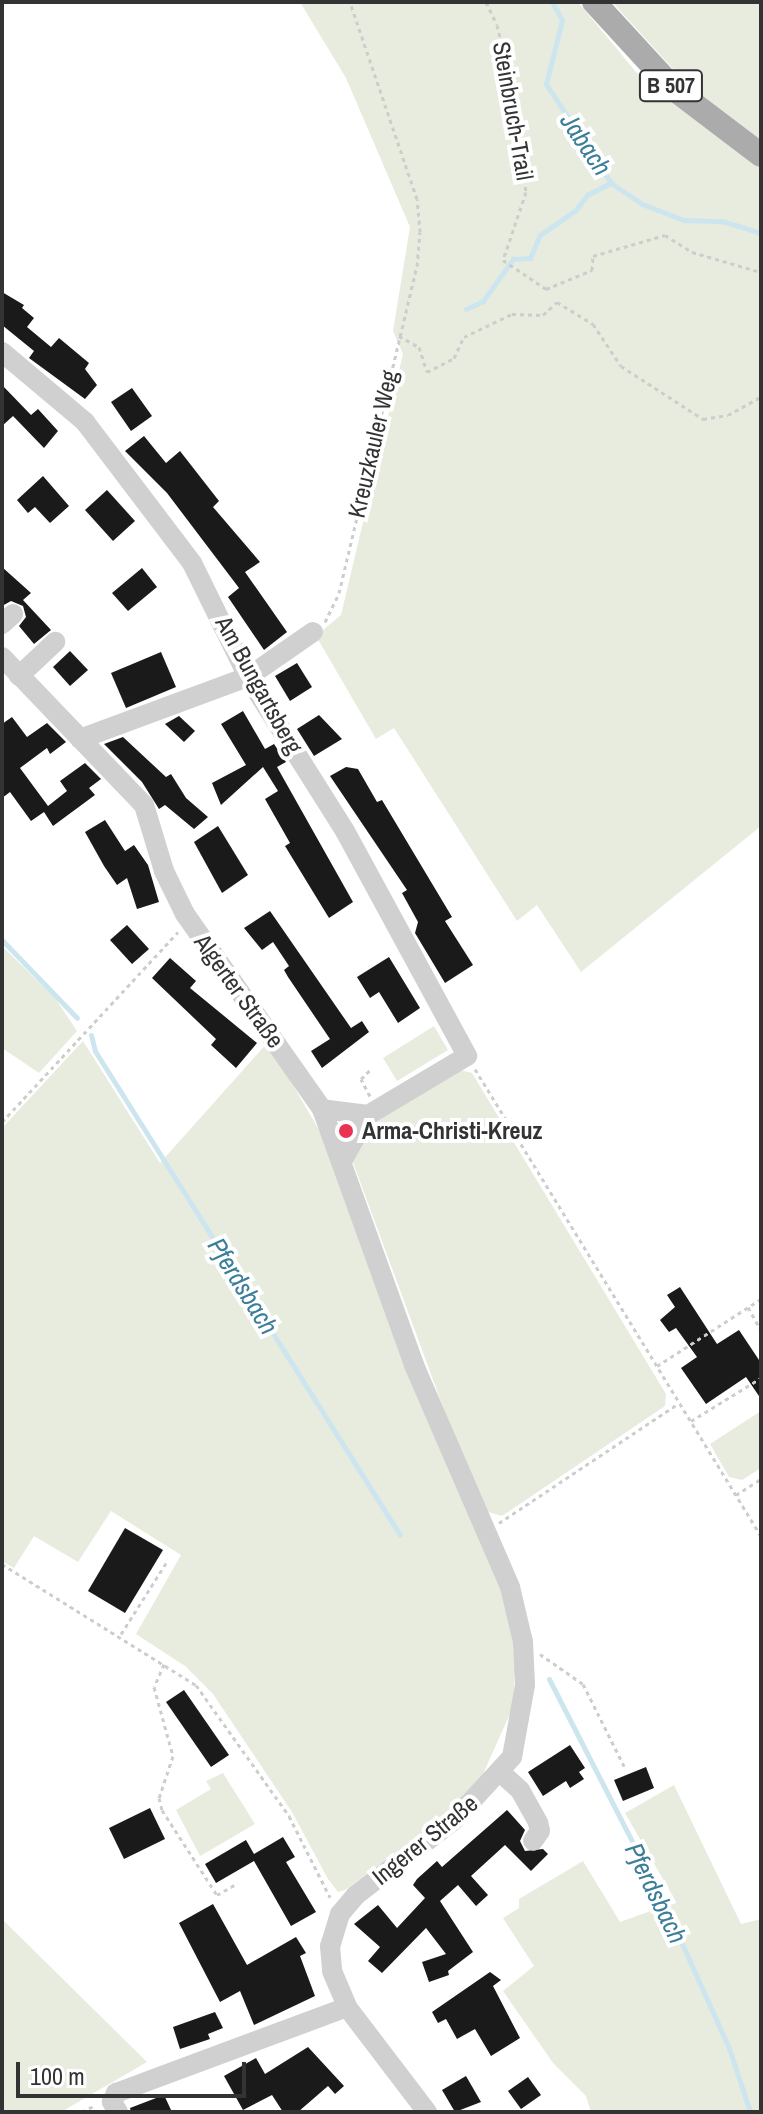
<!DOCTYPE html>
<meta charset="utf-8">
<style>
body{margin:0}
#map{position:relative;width:763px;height:2114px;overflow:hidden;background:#fff;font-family:"Archivo Narrow",sans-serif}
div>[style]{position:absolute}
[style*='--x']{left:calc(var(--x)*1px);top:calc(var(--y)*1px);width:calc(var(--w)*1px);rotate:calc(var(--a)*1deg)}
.green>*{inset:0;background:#e7ecde}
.stream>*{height:5px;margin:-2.5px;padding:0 2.5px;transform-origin:2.5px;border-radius:2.5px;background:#cde5ef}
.building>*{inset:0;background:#1a1a1a}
.path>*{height:3px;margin-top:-1.5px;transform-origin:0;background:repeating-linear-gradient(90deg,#cdcdcd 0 4px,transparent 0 8px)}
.minor>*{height:20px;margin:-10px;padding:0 10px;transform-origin:10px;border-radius:10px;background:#d0d0d0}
.major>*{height:24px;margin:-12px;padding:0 12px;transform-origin:12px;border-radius:12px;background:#ababab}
.dots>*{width:22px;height:22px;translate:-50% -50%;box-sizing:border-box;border:4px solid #fff;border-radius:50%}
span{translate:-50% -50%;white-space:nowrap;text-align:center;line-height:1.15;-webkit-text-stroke:8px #fff;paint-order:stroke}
.shield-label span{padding:2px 6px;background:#fff;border:2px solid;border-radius:6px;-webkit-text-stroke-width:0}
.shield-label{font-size:22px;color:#333;font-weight:700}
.street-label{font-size:24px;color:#333}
.poi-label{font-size:24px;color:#333;font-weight:700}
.left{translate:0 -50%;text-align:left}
.water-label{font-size:26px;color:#3c7e9a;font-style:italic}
.frame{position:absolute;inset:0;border:4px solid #333;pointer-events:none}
.scale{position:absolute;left:16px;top:2062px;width:230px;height:36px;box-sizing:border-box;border:4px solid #333;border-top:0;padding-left:10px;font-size:24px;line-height:28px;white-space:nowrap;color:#333;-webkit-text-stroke:6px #fff;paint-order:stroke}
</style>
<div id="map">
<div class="green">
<div style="clip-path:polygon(300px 2px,578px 2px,636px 72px,761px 168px,761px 826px,581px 972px,537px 905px,517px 921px,394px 728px,376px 739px,316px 636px,341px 615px,403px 354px,393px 331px,410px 227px,346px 78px)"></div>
<div style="clip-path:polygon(612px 2px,761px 2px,761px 140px,685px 82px)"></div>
<div style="clip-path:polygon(2px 946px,55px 998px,77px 1031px,39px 1073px,2px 1048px)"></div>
<div style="clip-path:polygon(434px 1026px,448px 1050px,397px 1081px,383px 1058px)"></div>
<div style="clip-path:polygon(83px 1041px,160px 1163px,268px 1042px,330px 1149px,505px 1596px,516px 1650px,513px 1707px,475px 1792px,345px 1890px,338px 1892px,328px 1879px,292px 1812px,213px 1694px,185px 1666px,136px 1634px,181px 1555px,111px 1511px,78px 1562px,34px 1536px,14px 1568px,2px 1561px,2px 1128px)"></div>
<div style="clip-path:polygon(456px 1069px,472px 1073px,666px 1394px,665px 1406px,502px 1516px,488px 1512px,460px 1453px,351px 1157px,374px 1120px)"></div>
<div style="clip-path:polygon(761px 1411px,761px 1468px,742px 1480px,729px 1477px,710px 1444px)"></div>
<div style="clip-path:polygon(223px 1773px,255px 1824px,200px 1856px,176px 1810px,211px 1789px,206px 1781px)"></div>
<div style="clip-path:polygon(674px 1785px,741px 1924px,761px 1919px,761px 2112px,591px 2112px,586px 2096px,553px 2063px,503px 1991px,534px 1966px,503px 1918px,519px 1908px,519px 1899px,583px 1861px,620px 1922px,676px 1902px,625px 1813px)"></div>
<div style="clip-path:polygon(2px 1919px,147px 2062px,61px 2112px,2px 2112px)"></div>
</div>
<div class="stream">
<div style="--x:552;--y:2;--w:21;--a:61"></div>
<div style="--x:562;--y:20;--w:66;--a:104"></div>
<div style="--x:546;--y:84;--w:118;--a:56.7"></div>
<div style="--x:611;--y:183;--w:37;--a:34"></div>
<div style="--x:642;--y:204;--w:45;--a:20.9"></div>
<div style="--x:684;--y:220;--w:38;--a:2"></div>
<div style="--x:722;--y:221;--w:41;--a:17.1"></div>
<div style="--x:466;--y:309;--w:19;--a:-25"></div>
<div style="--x:483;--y:301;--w:52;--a:-54.5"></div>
<div style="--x:513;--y:259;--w:17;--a:-3"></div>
<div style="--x:530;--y:258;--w:25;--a:-67"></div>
<div style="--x:540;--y:235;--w:44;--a:-34.8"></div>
<div style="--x:576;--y:210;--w:19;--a:-54"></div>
<div style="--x:587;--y:195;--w:27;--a:-27"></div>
<div style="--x:2;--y:940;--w:108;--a:46.1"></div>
<div style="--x:91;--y:1035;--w:16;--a:76"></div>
<div style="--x:95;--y:1051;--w:572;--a:57.78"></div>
<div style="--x:549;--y:1679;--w:253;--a:62.9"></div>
<div style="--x:664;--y:1904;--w:158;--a:65.7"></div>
<div style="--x:729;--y:2048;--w:67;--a:71.8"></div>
</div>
<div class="building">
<div style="clip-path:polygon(2px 292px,24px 305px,22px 308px,34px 318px,27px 327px,51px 347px,59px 338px,89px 363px,85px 369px,97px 385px,85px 399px,29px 358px,34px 351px,2px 325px)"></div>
<div style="clip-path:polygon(2px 385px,31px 415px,38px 409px,58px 431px,44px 448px,13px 416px,2px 426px)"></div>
<div style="clip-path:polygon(132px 388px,152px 416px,131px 431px,111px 402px)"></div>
<div style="clip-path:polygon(144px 436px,166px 463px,180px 451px,219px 501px,213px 507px,260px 562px,245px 572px,287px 632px,264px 650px,228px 597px,239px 588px,167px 493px,125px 451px)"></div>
<div style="clip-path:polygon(43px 476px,69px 506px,50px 523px,35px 507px,28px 513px,17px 500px)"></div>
<div style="clip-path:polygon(107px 490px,135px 521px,113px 541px,85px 510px)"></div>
<div style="clip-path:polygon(2px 567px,31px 593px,23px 600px,51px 630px,34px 644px,19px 626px,26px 617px,23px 606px,11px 601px,2px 606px)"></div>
<div style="clip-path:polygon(142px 568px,157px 587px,128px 611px,112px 593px)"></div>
<div style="clip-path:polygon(70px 651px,88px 670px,70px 686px,53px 667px)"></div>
<div style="clip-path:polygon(161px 652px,176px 687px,126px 708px,111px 673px)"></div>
<div style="clip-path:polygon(297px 663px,312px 687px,290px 701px,275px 676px)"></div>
<div style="clip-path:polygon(243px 711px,265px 749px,274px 744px,286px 762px,277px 767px,353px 902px,329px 918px,285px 846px,290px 843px,265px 799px,278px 791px,263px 767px,221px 805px,212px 783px,246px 765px,221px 724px)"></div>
<div style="clip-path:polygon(319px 715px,342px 739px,314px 756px,297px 729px)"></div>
<div style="clip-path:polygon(179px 716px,195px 731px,184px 742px,165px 724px)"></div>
<div style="clip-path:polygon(12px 717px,27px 737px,47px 723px,66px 742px,50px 754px,47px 748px,20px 768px,48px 806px,67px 791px,60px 781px,85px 763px,101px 779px,89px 788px,95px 795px,53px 826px,44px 812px,31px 821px,10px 792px,2px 798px,2px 724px)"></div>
<div style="clip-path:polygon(123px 737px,166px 777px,171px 774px,186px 798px,208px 817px,194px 829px,165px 805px,159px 809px,142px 782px,104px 744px)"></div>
<div style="clip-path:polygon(346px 767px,358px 769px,377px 802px,382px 800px,452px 917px,445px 921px,473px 965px,445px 983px,415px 933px,418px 922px,402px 893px,407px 890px,330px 776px)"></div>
<div style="clip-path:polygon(105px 820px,125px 851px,134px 845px,148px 865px,159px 902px,137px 909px,127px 878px,117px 885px,104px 866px,85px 832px)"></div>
<div style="clip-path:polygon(218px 826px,248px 875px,222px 893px,194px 842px)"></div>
<div style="clip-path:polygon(270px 911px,351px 1028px,362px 1021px,369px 1032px,322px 1068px,311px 1051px,330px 1039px,288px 977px,284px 970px,289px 966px,273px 942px,262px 950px,244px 928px)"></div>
<div style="clip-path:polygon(127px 925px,149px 949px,132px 964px,110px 940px)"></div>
<div style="clip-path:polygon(389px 957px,420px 1008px,398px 1023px,379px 992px,370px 998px,357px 977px)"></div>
<div style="clip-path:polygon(170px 958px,196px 981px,190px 988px,257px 1043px,236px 1068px,211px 1045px,216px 1039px,152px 978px)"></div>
<div style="clip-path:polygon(680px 1287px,717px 1344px,739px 1330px,761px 1363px,761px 1399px,746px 1377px,706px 1404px,681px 1368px,697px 1357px,676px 1328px,669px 1332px,660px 1320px,675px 1307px,667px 1295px)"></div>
<div style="clip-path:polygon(125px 1528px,163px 1550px,125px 1613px,88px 1591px)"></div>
<div style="clip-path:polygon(184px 1690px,229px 1755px,211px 1767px,166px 1702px)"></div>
<div style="clip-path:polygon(570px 1745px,585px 1768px,579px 1772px,584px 1779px,570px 1788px,566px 1781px,543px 1796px,528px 1772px)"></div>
<div style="clip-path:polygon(646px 1767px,654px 1788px,623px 1801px,614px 1780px)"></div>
<div style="clip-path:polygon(150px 1808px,165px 1839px,124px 1859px,109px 1828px)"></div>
<div style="clip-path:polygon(507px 1810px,525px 1830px,520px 1841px,525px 1851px,543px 1849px,548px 1854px,531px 1871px,505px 1845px,471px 1876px,488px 1895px,476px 1906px,458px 1885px,440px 1901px,473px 1952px,448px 1971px,449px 1975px,429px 1982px,422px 1962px,446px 1954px,426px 1928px,382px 1973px,368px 1961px,380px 1947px,354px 1924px,378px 1905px,397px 1928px,425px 1898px,413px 1885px,417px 1879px,437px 1861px,442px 1867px)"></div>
<div style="clip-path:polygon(283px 1837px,295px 1857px,286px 1862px,316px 1912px,291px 1926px,254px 1861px,216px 1883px,205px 1864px,246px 1840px,254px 1854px)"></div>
<div style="clip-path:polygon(213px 1904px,247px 1965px,296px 1937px,306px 1953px,300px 1956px,315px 1996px,254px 2025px,240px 1991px,220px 2002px,179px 1923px)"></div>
<div style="clip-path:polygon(490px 1972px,501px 1980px,493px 1986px,520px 2038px,491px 2056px,475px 2029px,457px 2039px,446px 2019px,438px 2023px,432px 2012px)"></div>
<div style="clip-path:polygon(215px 2012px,223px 2028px,208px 2034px,210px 2039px,180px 2049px,173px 2027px)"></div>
<div style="clip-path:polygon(308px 2047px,344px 2086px,335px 2094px,328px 2086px,298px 2112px,283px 2112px,272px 2095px,243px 2110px,224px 2076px,256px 2058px,265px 2074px)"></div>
<div style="clip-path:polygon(466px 2076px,481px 2102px,455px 2112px,442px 2090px)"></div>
<div style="clip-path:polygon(528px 2077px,541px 2095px,521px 2109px,508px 2091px)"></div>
<div style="clip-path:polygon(164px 2095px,172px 2112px,131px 2112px,130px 2108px)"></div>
</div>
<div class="path">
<div style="--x:486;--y:2;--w:25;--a:64"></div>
<div style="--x:497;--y:25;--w:84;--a:76.3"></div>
<div style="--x:517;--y:107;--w:85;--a:84"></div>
<div style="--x:526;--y:192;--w:72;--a:108.7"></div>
<div style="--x:503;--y:260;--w:52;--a:34"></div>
<div style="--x:546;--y:289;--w:50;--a:-22.4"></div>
<div style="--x:592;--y:270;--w:14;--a:-86"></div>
<div style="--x:593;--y:256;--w:75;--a:-16.3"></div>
<div style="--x:665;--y:235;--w:32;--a:32"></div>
<div style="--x:692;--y:252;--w:72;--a:16.2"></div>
<div style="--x:399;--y:336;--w:23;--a:29"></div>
<div style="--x:419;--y:347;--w:26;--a:72"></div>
<div style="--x:427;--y:372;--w:30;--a:-27"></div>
<div style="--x:454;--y:358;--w:23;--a:-65"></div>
<div style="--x:464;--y:337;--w:53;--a:-25.6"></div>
<div style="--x:512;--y:314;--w:31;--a:2"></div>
<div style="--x:543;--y:315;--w:19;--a:-43"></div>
<div style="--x:557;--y:302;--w:42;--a:31.4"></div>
<div style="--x:593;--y:324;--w:50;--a:56.3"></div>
<div style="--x:621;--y:366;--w:98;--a:32.9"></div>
<div style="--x:703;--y:419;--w:25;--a:-9"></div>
<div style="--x:728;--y:415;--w:38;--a:-29"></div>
<div style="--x:325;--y:622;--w:32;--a:-64"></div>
<div style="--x:339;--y:593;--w:336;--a:-76.6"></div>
<div style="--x:417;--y:266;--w:34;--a:-85"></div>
<div style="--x:420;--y:232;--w:33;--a:-95"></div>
<div style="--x:417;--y:199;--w:208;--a:-108.8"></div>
<div style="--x:475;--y:1069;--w:548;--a:58.52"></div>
<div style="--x:370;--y:1096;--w:19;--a:-118"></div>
<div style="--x:361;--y:1079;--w:14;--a:-45"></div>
<div style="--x:2;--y:1122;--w:259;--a:-47.2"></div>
<div style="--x:748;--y:1307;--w:26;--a:61"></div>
<div style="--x:657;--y:1366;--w:124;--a:-32.8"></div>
<div style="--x:691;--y:1421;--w:82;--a:-31.6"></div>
<div style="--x:736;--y:1495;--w:30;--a:-33"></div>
<div style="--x:499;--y:1523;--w:216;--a:-33.7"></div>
<div style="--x:2;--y:1564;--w:229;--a:32"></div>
<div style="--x:196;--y:1685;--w:161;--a:54.6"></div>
<div style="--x:289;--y:1816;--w:91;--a:63.2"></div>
<div style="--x:121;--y:1634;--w:88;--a:-57.6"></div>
<div style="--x:540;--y:1654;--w:52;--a:34.9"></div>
<div style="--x:583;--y:1684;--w:92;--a:63.4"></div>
<div style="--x:164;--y:1664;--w:25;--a:113"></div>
<div style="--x:154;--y:1687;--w:72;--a:74.6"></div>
<div style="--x:173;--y:1756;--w:44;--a:108.4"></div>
<div style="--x:159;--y:1798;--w:12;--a:76"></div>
<div style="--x:162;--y:1810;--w:101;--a:57.1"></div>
<div style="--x:217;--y:1895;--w:24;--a:-30"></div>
<div style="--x:82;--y:2112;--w:15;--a:-28"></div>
</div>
<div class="minor">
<div style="--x:2;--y:352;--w:109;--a:40.1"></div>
<div style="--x:85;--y:422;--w:177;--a:52.8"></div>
<div style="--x:192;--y:563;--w:127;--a:63.8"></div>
<div style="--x:248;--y:677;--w:182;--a:57.8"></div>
<div style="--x:345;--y:831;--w:256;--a:61.5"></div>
<div style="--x:467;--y:1056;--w:115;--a:149.2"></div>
<div style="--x:368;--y:1115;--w:46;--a:-172.6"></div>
<div style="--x:2;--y:624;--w:15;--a:-42"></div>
<div style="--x:2;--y:657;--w:205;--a:46.2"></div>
<div style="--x:144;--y:805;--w:69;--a:73.1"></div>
<div style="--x:164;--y:871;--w:48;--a:64"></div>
<div style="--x:185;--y:914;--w:238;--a:54.9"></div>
<div style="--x:322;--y:1109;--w:272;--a:70.2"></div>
<div style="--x:414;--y:1365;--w:242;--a:66.6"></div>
<div style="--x:510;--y:1587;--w:57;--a:76.7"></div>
<div style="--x:523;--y:1642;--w:43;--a:87.3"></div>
<div style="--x:525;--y:1685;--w:73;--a:100.2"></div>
<div style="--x:512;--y:1757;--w:87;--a:132.7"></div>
<div style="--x:453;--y:1821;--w:122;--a:142.7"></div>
<div style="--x:356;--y:1895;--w:25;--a:130"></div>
<div style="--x:340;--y:1914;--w:34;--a:107"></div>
<div style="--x:330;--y:1946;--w:25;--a:85"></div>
<div style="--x:332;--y:1971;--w:39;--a:67"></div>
<div style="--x:347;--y:2007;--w:132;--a:52.7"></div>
<div style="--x:19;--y:676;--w:50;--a:-43.4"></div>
<div style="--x:80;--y:739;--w:179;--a:-20.3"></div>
<div style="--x:248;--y:677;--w:79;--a:-34.7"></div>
<div style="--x:342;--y:1161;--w:53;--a:-60.5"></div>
<div style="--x:500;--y:1772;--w:27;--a:42"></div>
<div style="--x:520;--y:1790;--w:38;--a:61"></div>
<div style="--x:538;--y:1823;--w:8;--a:76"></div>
<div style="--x:540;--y:1831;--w:12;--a:125"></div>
<div style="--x:118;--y:2112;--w:12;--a:-121"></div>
<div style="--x:112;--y:2102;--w:10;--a:-66"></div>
<div style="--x:116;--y:2093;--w:246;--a:-20.4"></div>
</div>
<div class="major">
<div style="--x:594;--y:2;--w:118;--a:47.4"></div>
<div style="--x:674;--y:89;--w:109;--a:37.2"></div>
</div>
<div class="dots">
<div style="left:346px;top:1131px;background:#ec3252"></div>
</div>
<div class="shield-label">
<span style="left:671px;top:86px">B 507</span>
</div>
<div class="street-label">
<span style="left:513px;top:111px;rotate:80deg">Steinbruch-Trail</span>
<span style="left:373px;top:444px;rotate:-77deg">Kreuzkauler Weg</span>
<span style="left:259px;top:685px;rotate:61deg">Am Bungartsberg</span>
<span style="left:239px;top:991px;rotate:54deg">Algerter Straße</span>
<span style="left:425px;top:1840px;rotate:-39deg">Ingerer Straße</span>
</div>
<div class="poi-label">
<span class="left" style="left:362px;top:1131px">Arma-Christi-Kreuz</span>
</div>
<div class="water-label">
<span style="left:586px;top:144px;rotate:56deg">Jabach</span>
<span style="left:243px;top:1286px;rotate:58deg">Pferdsbach</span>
<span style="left:656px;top:1893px;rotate:64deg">Pferdsbach</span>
</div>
<div class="frame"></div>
<div class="scale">100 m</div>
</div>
